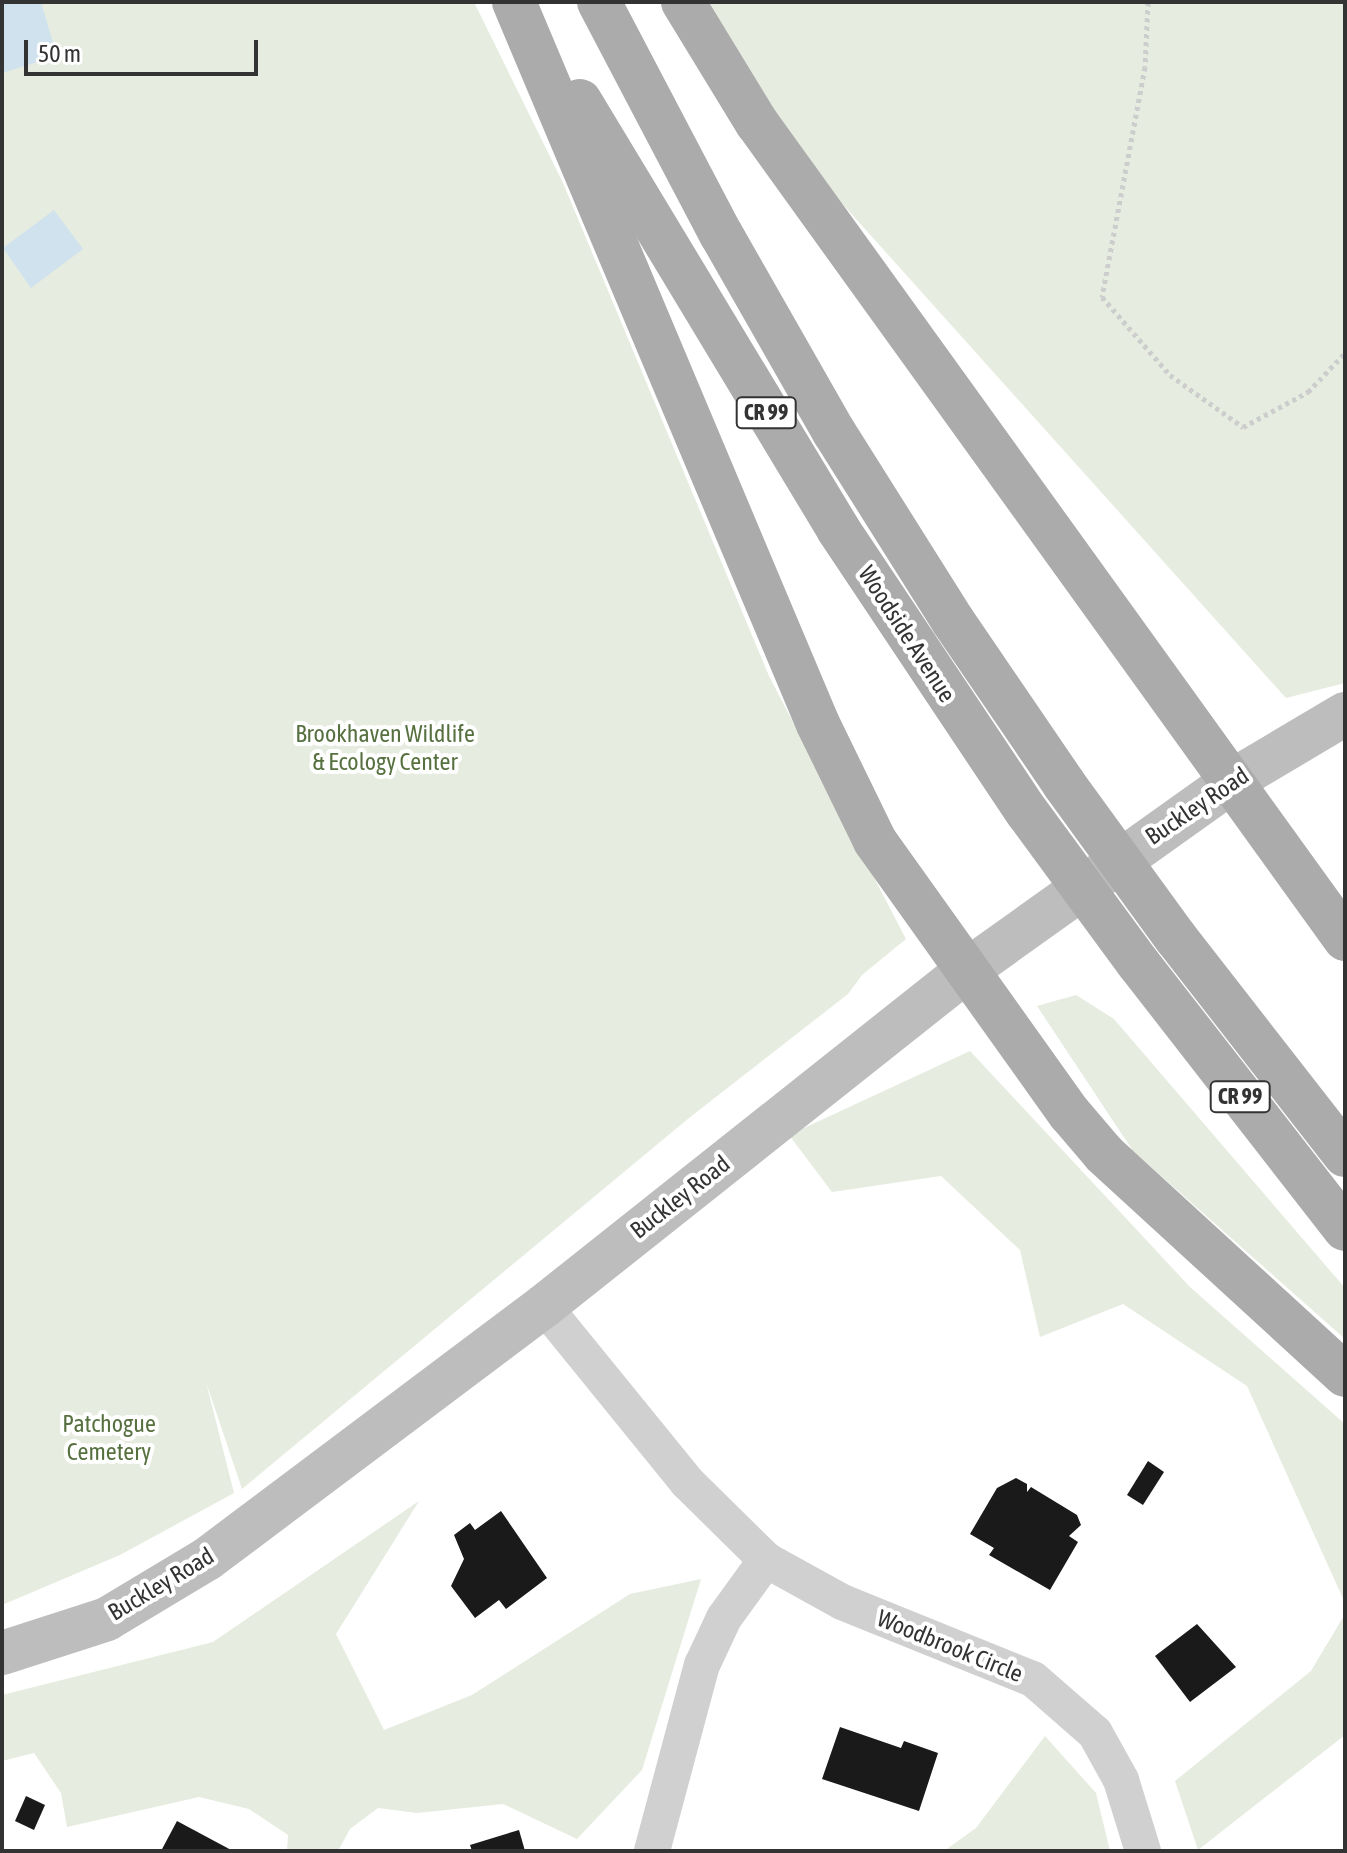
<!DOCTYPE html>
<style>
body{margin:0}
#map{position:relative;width:1347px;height:1853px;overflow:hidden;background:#fff;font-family:"Asap Condensed",sans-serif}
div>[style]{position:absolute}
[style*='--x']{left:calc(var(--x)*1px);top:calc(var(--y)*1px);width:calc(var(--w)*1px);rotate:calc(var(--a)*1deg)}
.green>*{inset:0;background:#e6ecdf}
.water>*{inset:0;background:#cfe2ee}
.building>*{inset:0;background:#1a1a1a}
.path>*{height:5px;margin-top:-2.5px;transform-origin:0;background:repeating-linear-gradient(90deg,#cdcdcd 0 4px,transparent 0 8px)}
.street>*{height:36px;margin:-18px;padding:0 18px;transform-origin:18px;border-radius:18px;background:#d0d0d0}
.secondary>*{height:44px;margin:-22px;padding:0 22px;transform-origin:22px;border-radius:22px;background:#bdbdbd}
.primary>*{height:44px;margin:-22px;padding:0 22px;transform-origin:22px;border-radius:22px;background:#ababab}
.primary-bridge>*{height:44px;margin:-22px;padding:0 22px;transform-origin:22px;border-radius:22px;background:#ababab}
span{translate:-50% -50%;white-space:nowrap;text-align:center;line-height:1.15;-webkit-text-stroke:8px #fff;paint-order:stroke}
.shield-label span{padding:2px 6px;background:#fff;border:2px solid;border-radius:6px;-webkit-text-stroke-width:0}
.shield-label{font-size:22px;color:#333;font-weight:700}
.street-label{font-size:24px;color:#333}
.park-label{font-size:24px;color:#56703f}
.frame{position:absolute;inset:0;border:4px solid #333;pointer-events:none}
.scale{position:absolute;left:24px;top:40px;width:234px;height:36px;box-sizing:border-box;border:4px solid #333;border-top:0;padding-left:10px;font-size:24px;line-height:28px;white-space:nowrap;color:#333;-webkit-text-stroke:6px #fff;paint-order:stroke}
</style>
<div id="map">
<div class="green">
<div style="clip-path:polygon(2px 2px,474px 2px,563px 183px,769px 676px,906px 939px,862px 975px,848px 994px,689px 1118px,242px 1489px,206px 1382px,234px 1493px,120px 1555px,2px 1605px)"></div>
<div style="clip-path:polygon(700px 2px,1345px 2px,1345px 683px,1286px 698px,777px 131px)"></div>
<div style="clip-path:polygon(1076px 995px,1114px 1019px,1345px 1288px,1345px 1339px,1133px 1151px,1037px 1006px)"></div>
<div style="clip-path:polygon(970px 1051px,1190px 1287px,1345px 1424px,1345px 1603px,1247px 1386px,1123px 1304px,1040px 1337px,1020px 1250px,941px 1176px,832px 1192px,789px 1135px)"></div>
<div style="clip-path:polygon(419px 1501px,336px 1634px,384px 1730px,472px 1695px,630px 1594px,701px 1579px,642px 1770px,577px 1839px,503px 1804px,417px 1813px,378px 1808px,350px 1829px,338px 1851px,287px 1851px,288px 1835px,249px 1809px,199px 1797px,67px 1827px,61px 1793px,34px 1753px,2px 1761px,2px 1695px,213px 1642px)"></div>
<div style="clip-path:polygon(1345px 1614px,1345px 1735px,1198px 1850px,1175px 1781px,1311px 1671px)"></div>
<div style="clip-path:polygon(1045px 1736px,1096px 1793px,1110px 1851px,944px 1851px,976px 1828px)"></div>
</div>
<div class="water">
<div style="clip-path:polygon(2px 2px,41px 2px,57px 56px,2px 73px)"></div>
<div style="clip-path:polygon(54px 210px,83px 249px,31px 288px,3px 248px)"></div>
</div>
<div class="building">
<div style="clip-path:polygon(1148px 1461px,1164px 1472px,1143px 1505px,1127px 1495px)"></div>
<div style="clip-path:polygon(1016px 1478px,1027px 1484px,1027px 1492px,1031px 1487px,1077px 1515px,1081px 1525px,1069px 1536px,1078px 1542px,1050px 1590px,989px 1555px,994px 1548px,970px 1534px,997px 1488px)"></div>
<div style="clip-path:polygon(501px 1511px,547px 1578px,506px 1609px,499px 1600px,475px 1618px,451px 1586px,464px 1559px,454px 1535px,470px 1523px,475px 1530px)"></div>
<div style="clip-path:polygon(1197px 1624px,1236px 1667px,1190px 1702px,1155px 1656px)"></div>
<div style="clip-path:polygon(840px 1727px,901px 1748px,904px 1741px,938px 1753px,919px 1811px,822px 1779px)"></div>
<div style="clip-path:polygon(26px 1796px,45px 1805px,34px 1830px,15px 1821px)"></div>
<div style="clip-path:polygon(177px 1821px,233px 1851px,161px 1851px)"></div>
<div style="clip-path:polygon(519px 1830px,525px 1851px,472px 1851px,470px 1845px)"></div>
</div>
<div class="path">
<div style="--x:1148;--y:2;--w:65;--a:92.6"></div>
<div style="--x:1145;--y:67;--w:234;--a:100.6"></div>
<div style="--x:1102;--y:297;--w:103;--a:48.9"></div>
<div style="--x:1170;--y:375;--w:90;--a:35.5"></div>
<div style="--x:1243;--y:427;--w:74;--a:-28.3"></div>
<div style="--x:1308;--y:392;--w:54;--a:-46.5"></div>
</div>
<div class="street">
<div style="--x:544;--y:1306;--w:227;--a:50.9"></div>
<div style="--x:687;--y:1482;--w:111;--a:44.6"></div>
<div style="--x:652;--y:1851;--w:193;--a:-75"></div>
<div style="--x:702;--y:1665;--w:52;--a:-64.9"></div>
<div style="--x:724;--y:1618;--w:72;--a:-54.1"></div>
<div style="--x:766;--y:1560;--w:87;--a:28.9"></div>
<div style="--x:842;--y:1602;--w:206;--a:22"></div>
<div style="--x:1033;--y:1679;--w:82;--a:41.1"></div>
<div style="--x:1095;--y:1733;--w:54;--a:61"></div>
<div style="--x:1121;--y:1780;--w:74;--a:72.8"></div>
</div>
<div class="secondary">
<div style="--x:2;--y:1653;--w:110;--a:-17.9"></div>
<div style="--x:107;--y:1619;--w:117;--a:-31"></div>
<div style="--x:207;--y:1559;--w:421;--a:-36.9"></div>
<div style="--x:544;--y:1306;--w:539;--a:-38.44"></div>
<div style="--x:966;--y:971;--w:327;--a:-35.5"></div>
<div style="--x:1232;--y:781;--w:131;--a:-30.7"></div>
</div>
<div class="primary">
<div style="--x:514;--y:2;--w:783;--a:67.17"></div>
<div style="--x:818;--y:724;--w:130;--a:64"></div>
<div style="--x:875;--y:841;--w:335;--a:54.5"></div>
<div style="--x:1070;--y:1114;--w:52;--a:49.6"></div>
<div style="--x:1104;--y:1154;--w:327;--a:42.5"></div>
<div style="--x:599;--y:2;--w:262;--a:62.3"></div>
<div style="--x:721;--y:234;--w:228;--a:60.3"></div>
<div style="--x:834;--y:432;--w:223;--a:57.8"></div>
<div style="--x:953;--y:621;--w:197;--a:55.7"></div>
<div style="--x:683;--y:2;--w:142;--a:58.6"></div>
<div style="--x:757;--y:123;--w:1006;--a:54.22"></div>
<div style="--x:580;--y:101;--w:500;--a:58.9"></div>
<div style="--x:838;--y:529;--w:340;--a:56.3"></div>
<div style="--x:1176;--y:938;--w:275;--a:52.1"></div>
<div style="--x:1138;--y:963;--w:337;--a:52.1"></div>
</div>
<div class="primary-bridge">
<div style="--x:1064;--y:784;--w:190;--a:54"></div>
<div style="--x:1027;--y:812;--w:187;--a:53.7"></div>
</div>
<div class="shield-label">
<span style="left:766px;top:413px">CR 99</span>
<span style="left:1240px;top:1097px">CR 99</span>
</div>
<div class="street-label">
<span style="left:907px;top:634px;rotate:57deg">Woodside Avenue</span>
<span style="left:1197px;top:806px;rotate:-34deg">Buckley Road</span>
<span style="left:680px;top:1197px;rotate:-38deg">Buckley Road</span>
<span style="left:161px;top:1584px;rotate:-31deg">Buckley Road</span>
<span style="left:950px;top:1646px;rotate:22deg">Woodbrook Circle</span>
</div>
<div class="park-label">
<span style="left:385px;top:748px">Brookhaven Wildlife<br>&amp; Ecology Center</span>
<span style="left:109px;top:1438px">Patchogue<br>Cemetery</span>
</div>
<div class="frame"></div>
<div class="scale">50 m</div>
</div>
